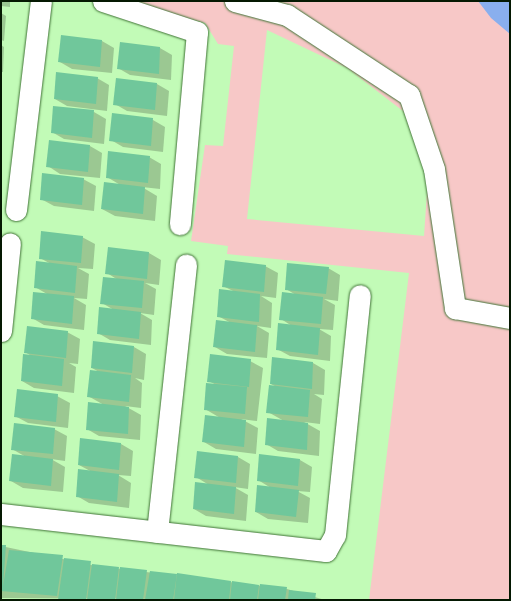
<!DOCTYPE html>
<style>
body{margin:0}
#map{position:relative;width:511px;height:601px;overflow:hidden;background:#c2fbb7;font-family:Karla,sans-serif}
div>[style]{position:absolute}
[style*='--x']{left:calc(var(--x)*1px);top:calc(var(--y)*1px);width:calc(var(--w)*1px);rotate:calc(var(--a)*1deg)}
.green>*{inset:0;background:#f7c8c7}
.water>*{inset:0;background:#89afee}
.shadow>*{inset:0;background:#0003}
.building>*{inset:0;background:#70c79b}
.roads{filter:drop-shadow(0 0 1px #407336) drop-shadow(0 0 1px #407336)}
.minor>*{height:21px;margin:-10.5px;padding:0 10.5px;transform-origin:10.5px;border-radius:10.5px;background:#fff}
span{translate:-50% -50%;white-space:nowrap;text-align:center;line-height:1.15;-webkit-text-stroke:4px #e7fee3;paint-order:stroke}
.frame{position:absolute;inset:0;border:2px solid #051902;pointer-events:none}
</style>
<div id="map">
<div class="green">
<div style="clip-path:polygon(evenodd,124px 1px,510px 1px,510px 600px,369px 600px,409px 273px,227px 254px,228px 246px,191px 241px,205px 145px,223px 146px,234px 46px,218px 44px,205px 23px,124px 1px,267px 30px,347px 68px,403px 111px,415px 130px,428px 177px,424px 236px,247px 219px,267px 30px)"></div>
</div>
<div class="water">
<div style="clip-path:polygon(478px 1px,510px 1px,510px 34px,491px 18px)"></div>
</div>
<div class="shadow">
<div style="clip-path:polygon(1px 1px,10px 1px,10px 7px,1px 6px)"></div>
<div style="clip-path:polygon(1px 13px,6px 16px,4px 41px,1px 40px)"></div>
<div style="clip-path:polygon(102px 41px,114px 48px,112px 73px,72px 69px,60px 62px)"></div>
<div style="clip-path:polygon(121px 43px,160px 48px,172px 55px,171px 80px,130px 75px,118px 68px)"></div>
<div style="clip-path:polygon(1px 45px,4px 47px,3px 72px,1px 72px)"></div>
<div style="clip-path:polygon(97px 78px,109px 85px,107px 111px,67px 106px,55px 99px)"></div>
<div style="clip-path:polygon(157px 84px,169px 91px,167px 116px,127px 111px,115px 104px)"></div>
<div style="clip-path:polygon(94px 112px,106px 119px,104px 144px,64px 139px,52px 132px)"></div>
<div style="clip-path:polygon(153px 120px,165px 127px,163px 152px,123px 147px,111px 140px)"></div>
<div style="clip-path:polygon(90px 146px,102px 153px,100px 178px,60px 174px,48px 166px)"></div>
<div style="clip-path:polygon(149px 157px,161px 164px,160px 189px,142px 187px,157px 196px,155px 221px,115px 216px,102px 209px,122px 186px,107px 177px)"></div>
<div style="clip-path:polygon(83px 179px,96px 186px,94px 211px,54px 206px,41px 199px)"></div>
<div style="clip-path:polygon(82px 237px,95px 244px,93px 269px,78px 268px,89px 274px,87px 299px,74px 298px,86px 305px,84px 330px,44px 325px,32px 318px,47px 294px,35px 287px,51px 264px,40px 258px)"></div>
<div style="clip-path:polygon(149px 253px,161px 260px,159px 285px,145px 283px,156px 289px,154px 315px,140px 313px,152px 320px,151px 345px,110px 340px,98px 333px,114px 310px,102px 303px,118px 280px,107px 273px)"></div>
<div style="clip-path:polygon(265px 266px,278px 273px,276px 298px,261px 296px,272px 303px,271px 328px,257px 326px,269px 333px,267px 358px,227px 354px,215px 347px,231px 323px,218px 316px,235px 292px,223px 286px)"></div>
<div style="clip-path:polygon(328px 268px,340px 275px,338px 301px,324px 299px,335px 305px,333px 330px,319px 329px,331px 336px,330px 361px,290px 356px,277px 349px,292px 326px,281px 319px,296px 295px,286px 289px)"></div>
<div style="clip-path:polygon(67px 332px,80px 339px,78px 364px,69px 363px,76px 367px,74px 393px,34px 388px,22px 381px,33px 357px,25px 352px)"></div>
<div style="clip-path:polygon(134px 347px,146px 354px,144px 380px,135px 378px,142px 383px,141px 408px,125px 406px,141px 415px,140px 440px,99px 436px,87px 429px,104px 405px,88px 396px,99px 372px,92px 368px)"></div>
<div style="clip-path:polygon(250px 361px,263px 368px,257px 421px,241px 419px,258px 428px,256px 454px,216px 449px,204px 442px,222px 419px,205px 409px,216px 385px,209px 381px)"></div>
<div style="clip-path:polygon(313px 363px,325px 370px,324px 395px,314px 394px,322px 399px,320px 424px,304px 422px,320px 431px,319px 456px,278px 451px,266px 444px,284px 421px,268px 412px,278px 388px,271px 384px)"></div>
<div style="clip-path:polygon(57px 396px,70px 403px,68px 428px,28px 423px,15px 416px)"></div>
<div style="clip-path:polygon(54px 429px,67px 436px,65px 461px,51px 459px,65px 467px,63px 492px,23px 488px,11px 481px,26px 457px,12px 449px)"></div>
<div style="clip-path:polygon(121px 444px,133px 451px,131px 476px,118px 475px,131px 483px,129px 508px,89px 503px,77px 496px,92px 472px,79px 465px)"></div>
<div style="clip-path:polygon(238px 457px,250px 464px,248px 489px,234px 487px,248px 495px,246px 521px,206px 516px,194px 509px,209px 485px,196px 477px)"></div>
<div style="clip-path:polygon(300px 460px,312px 467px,310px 492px,297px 491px,310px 498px,308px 523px,268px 519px,256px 512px,271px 488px,258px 480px)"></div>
<div style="clip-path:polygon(1px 546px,96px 566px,287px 589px,325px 600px,1px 598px)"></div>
</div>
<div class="building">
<div style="clip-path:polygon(61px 35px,102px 40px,100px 67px,58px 62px)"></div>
<div style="clip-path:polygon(120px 42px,160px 47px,159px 74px,117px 69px)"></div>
<div style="clip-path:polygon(56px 72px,98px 77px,96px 104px,54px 99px)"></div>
<div style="clip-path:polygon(116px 78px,157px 83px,155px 110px,113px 105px)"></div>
<div style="clip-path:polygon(53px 106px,94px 110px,92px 138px,51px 133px)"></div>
<div style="clip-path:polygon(112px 113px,153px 118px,151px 146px,109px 141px)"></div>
<div style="clip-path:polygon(49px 140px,90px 145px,88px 172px,46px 167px)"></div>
<div style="clip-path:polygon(108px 151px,150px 156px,148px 183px,106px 178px)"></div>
<div style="clip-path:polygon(42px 173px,84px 178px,82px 205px,40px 200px)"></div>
<div style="clip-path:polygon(104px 182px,145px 187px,143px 214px,101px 209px)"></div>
<div style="clip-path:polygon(41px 231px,83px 236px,81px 263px,39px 259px)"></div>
<div style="clip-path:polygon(108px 247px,149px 252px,147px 279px,105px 274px)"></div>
<div style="clip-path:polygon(225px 260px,266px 265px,264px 292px,222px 287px)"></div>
<div style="clip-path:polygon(36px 261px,77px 266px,75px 293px,34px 288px)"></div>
<div style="clip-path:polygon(287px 263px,329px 267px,326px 294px,285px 290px)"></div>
<div style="clip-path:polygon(103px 277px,144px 281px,142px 308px,100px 304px)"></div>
<div style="clip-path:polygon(219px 289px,260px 294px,259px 322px,217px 317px)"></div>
<div style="clip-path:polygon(33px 292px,74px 296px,72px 324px,31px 319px)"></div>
<div style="clip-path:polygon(282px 292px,323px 297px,321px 324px,279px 320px)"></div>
<div style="clip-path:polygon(99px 307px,141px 312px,139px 339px,97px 334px)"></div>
<div style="clip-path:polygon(216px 320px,257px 325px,255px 352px,213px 347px)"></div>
<div style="clip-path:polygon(278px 323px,320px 328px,318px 355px,276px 350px)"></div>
<div style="clip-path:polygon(27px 326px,68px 331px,66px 358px,24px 353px)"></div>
<div style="clip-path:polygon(93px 341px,134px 346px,132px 373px,91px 368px)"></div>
<div style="clip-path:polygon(23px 354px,64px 359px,62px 386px,21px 381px)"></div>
<div style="clip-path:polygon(210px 354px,251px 359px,249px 387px,207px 382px)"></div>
<div style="clip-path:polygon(272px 357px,313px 362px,312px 389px,270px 384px)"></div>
<div style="clip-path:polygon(90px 370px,131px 375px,129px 402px,87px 397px)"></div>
<div style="clip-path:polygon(206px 383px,247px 387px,245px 414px,204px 410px)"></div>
<div style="clip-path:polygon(269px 385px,310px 390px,308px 417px,266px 413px)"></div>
<div style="clip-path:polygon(17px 389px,58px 394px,56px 422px,14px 417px)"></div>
<div style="clip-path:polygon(88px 402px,129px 407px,128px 434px,86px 430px)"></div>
<div style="clip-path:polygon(205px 415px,246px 420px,244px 447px,202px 442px)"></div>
<div style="clip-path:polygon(267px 418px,308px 423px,307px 450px,265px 445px)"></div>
<div style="clip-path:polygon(14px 423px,55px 428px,53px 454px,11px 450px)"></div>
<div style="clip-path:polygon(80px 438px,121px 443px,119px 470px,78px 465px)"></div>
<div style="clip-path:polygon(197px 451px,238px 456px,236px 483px,194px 478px)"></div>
<div style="clip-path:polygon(12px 454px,53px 459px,51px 486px,9px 481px)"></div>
<div style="clip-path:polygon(259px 454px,300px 459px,298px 486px,257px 481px)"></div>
<div style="clip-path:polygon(78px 469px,119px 474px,117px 502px,76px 497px)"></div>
<div style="clip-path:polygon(195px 482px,236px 487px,234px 514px,193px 509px)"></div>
<div style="clip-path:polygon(257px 485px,299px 490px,296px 517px,255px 512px)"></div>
<div style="clip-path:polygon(1px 545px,6px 545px,3px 586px,9px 550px,63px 555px,57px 596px,1px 591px)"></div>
<div style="clip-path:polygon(64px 558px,91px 561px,86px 600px,58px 600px)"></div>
<div style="clip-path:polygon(92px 564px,119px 567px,115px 600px,87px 600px)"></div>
<div style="clip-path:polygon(120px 567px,147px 570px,143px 600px,116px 600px)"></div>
<div style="clip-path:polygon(150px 571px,177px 574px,173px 600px,145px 600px)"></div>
<div style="clip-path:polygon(177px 573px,231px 581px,229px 600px,174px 600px)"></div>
<div style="clip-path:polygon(232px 581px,259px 585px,257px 600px,230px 600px)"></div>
<div style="clip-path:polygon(260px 584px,287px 587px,285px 600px,258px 600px)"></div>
<div style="clip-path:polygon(289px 590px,316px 593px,315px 600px,288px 600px)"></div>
</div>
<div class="roads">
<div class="minor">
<div style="--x:103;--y:1;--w:99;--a:18.3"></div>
<div style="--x:197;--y:32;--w:193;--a:95.1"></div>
<div style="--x:235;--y:1;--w:54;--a:15.1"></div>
<div style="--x:287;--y:15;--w:146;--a:33.3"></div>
<div style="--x:409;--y:95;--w:78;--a:71.3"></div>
<div style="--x:434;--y:169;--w:141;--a:81.4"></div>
<div style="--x:455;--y:308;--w:56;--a:10.3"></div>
<div style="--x:16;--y:210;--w:210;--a:-83.2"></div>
<div style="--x:1;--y:331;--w:88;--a:-84.2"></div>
<div style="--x:1;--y:514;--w:327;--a:6.5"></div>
<div style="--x:326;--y:551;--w:18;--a:-61"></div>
<div style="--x:335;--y:535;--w:241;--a:-84.1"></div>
<div style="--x:157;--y:532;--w:269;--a:-83.8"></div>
</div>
</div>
<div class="frame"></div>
</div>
